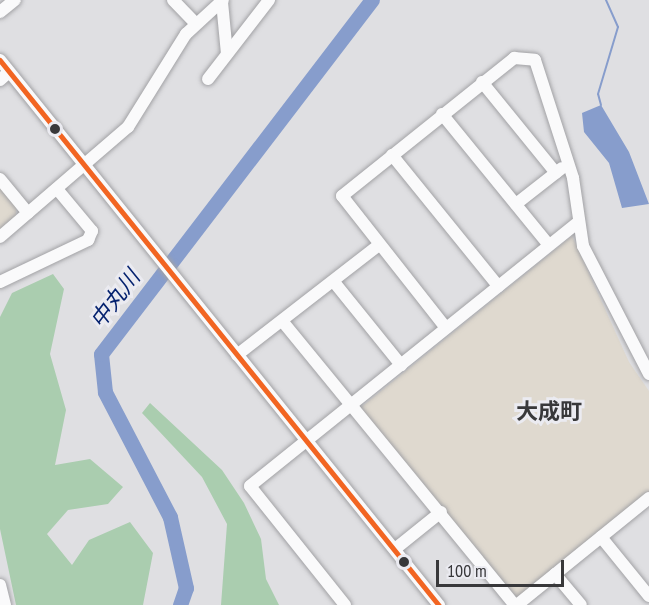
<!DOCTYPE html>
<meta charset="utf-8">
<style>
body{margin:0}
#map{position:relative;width:649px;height:605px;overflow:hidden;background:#dfdfe2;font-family:"PT Sans Narrow","Noto Sans JP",sans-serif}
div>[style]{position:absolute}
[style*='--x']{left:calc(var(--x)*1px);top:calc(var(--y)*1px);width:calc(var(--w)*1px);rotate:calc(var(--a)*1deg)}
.education>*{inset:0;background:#dfd9cf}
.green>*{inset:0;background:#aacdaf}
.water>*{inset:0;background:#879dcc}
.stream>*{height:2px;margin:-1px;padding:0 1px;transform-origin:1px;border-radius:1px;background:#879dcc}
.river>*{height:15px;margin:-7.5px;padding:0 7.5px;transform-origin:7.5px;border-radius:7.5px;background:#879dcc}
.roads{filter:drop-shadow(0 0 2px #a2a2a5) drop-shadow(0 0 2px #a2a2a5)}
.minor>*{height:12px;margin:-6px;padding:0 6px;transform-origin:6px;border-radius:6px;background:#fafafb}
.bus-1>*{height:4.5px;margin:-2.25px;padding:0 2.25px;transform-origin:2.25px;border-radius:2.25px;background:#f26522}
.dots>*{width:16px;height:16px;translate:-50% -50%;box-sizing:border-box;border:3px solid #ebebf1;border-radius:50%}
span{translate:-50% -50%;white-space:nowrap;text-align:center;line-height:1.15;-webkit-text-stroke:6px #ebebf1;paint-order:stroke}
.water-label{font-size:22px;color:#05226f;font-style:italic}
.neighbourhood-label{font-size:22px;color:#38383a;font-weight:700}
.scale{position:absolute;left:436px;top:560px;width:128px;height:27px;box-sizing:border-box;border:3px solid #38383a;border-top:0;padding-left:8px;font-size:18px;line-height:21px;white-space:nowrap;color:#38383a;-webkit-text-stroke:4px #ebebf1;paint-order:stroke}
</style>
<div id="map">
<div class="education">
<div style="clip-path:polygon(0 186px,16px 205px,16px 218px,0 230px)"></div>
<div style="clip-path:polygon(572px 236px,629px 362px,649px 391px,649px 493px,517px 598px,360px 408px)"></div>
</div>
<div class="green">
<div style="clip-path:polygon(53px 274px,64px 289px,50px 354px,66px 410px,55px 465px,90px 459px,123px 487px,108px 504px,68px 510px,47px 534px,72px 565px,89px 540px,130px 522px,153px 553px,143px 605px,16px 605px,0 529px,0 317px,12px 293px)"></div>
<div style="clip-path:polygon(150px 403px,222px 470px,244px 503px,261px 539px,266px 579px,279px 605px,221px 605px,227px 524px,202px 477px,142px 413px)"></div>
</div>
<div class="water">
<div style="clip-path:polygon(601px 105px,629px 152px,649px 204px,622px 208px,609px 163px,584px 132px,582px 113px)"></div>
</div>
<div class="stream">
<div style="--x:601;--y:105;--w:11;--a:-105"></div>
<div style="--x:598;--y:94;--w:70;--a:-73.4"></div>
<div style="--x:618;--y:27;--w:30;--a:-114"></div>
</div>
<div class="river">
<div style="--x:180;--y:605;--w:18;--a:-71"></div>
<div style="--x:186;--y:588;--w:73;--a:-102.7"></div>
<div style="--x:170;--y:517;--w:141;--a:-117.5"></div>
<div style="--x:105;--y:392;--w:38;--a:-96"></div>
<div style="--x:101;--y:354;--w:446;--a:-52.6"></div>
</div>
<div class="roads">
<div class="minor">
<div style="--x:173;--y:0;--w:32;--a:46"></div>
<div style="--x:222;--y:2;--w:52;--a:84.5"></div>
<div style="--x:0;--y:12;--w:19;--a:-39"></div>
<div style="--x:0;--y:60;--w:700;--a:51.15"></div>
<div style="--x:208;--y:79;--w:100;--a:-52.3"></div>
<div style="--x:0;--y:80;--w:12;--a:-42"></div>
<div style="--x:482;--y:82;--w:117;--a:50.9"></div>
<div style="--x:442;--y:114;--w:169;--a:50.8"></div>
<div style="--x:392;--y:155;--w:169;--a:51"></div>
<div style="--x:0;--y:179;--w:44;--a:50.5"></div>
<div style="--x:516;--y:204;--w:58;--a:-38"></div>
<div style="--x:0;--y:237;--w:169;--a:-40.7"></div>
<div style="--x:128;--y:127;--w:110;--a:-58.1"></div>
<div style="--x:186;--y:34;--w:50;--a:-42.6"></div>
<div style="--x:0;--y:282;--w:98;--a:-25.5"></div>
<div style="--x:88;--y:240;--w:10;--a:-66"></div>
<div style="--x:92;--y:231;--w:55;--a:-129.8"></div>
<div style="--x:334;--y:282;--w:107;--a:51.1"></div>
<div style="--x:283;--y:322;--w:366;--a:50.7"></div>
<div style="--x:446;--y:328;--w:168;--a:-128.2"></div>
<div style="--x:342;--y:196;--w:221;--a:-38.7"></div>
<div style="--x:514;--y:58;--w:21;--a:5"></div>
<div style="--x:535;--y:60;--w:124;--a:72.1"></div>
<div style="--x:573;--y:178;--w:69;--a:81.6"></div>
<div style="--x:583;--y:246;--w:144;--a:62.7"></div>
<div style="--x:237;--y:355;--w:180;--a:-37.8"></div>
<div style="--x:601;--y:537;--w:76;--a:50.9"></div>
<div style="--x:395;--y:549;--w:59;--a:-38.8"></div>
<div style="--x:555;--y:574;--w:40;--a:50"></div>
<div style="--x:0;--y:585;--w:21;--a:76"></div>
<div style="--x:345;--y:605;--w:152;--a:-128.6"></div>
<div style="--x:250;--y:486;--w:418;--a:-38.8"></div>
<div style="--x:517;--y:605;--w:170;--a:-39"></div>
</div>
</div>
<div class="bus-1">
<div style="--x:0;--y:60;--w:700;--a:51.15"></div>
</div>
<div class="dots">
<div style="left:55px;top:129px;background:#38383a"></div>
<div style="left:404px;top:562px;background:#38383a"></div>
</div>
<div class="water-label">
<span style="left:115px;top:299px;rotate:-53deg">中丸川</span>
</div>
<div class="neighbourhood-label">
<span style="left:549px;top:412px">大成町</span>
</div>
<div class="scale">100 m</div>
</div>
